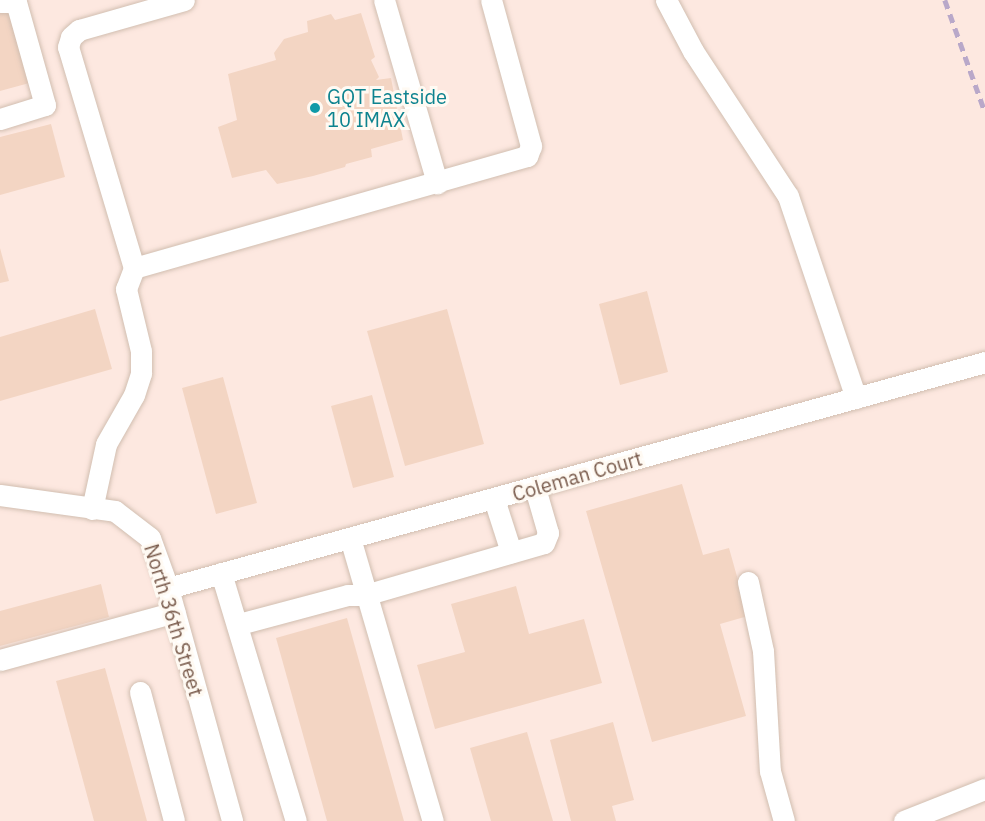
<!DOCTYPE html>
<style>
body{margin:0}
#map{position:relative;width:985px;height:821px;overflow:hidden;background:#fdf6ec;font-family:"IBM Plex Sans",sans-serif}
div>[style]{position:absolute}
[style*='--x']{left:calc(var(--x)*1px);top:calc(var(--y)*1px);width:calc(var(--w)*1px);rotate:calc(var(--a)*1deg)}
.commercial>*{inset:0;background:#fde8e0}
.building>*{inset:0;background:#f3d5c3}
.roads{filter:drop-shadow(0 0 2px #d1beb0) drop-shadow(0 0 2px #d1beb0)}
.minor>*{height:21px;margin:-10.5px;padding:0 10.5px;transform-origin:10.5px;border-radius:10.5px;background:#fff}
.rail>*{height:4.5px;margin-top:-2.25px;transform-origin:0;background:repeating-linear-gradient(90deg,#b9a8c9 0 9px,transparent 0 15px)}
.dots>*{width:16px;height:16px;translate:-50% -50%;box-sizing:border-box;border:3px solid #fffaf3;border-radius:50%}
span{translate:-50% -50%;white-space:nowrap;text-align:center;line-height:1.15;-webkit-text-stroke:6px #fffaf3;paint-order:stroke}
.culture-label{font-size:20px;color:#0d838f}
.left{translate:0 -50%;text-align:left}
.street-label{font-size:20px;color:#7a5c4d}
</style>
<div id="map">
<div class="commercial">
<div style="clip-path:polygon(0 0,985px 0,985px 821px,0 821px)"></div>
</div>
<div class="building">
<div style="clip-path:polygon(12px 7px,33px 82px,0 91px,0 10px)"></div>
<div style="clip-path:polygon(361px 13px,375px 57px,371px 60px,379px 77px,376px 80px,391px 78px,403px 140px,371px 149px,372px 157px,346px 164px,345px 167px,313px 176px,277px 184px,266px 170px,232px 178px,218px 127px,237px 120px,228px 74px,276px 60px,274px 53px,284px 39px,308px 32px,307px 21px,331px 14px,335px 20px)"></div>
<div style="clip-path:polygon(51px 124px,65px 177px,0 195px,0 137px)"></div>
<div style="clip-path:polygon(0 248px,9px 281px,0 283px)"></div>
<div style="clip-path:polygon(647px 291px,668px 372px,620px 385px,599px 304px)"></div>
<div style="clip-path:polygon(95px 309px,112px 369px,0 401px,0 337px)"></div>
<div style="clip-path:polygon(447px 309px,484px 444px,405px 466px,367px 331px)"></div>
<div style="clip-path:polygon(223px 377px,257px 503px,216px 514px,182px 388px)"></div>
<div style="clip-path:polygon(372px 395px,394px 477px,353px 488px,331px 406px)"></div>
<div style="clip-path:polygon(682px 484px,703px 555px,729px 548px,748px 616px,720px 624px,746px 716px,652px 742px,586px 511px)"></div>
<div style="clip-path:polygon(101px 584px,109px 617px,0 646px,0 611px)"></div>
<div style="clip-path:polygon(516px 586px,529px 634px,584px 619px,602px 683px,435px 729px,417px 665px,465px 652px,451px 604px)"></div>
<div style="clip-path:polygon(347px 618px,404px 821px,327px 821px,276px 638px)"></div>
<div style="clip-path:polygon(105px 668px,147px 821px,94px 821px,56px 681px)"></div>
<div style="clip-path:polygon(613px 722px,634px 800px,612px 806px,616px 821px,571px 821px,550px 740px)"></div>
<div style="clip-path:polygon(527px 732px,553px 821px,491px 821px,470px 748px)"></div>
</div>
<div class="roads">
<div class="minor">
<div style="--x:384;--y:0;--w:191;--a:73.8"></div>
<div style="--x:666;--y:0;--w:58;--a:62.1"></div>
<div style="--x:693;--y:51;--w:173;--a:56.8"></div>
<div style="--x:788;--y:196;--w:213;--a:71.4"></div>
<div style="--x:0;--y:2;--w:16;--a:0"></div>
<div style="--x:16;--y:2;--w:107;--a:74.3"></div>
<div style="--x:45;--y:105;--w:47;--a:162.7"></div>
<div style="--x:134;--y:268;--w:409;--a:-15.9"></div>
<div style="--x:527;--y:156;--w:11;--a:-68"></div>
<div style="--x:531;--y:146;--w:151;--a:-105.3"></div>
<div style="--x:0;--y:495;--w:116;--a:7.9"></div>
<div style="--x:115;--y:511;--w:44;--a:37.6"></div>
<div style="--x:150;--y:538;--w:53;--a:70.2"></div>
<div style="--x:168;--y:588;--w:242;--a:74.6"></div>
<div style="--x:494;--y:499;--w:56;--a:72.2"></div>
<div style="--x:92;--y:509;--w:66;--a:-77.8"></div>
<div style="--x:106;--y:444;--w:56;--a:-60.3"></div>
<div style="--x:134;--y:395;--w:23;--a:-72"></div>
<div style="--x:141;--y:373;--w:22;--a:-90"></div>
<div style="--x:141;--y:351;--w:64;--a:-103.6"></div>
<div style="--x:126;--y:289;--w:22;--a:-69"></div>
<div style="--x:134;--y:268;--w:231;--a:-106.6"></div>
<div style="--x:68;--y:47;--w:10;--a:-73"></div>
<div style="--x:71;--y:37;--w:11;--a:-41"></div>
<div style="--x:79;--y:30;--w:109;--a:-15.9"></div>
<div style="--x:350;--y:538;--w:295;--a:73.7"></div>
<div style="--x:221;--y:573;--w:259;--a:73.2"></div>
<div style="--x:748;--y:582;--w:71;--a:77.7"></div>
<div style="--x:763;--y:651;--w:120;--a:86.7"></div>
<div style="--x:770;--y:771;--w:52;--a:74.4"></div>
<div style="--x:168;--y:588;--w:848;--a:-15.46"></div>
<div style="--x:239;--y:624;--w:113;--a:-14.9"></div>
<div style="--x:348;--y:595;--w:17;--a:0"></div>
<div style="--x:365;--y:595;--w:186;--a:-16.2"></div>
<div style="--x:544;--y:543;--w:11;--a:-68"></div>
<div style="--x:548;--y:533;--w:47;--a:-106.1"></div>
<div style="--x:0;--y:660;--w:181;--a:-15.3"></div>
<div style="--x:140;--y:692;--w:133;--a:75.2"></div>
<div style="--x:904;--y:821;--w:87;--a:-21.6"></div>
</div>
</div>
<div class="rail">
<div style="--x:945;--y:0;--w:119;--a:70.3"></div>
</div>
<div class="dots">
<div style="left:315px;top:108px;background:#0f9aa8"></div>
</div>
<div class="culture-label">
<span class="left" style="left:327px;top:108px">GQT Eastside<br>10 IMAX</span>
</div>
<div class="street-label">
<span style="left:577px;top:476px;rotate:-16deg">Coleman Court</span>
<span style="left:174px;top:620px;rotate:73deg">North 36th Street</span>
</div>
</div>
